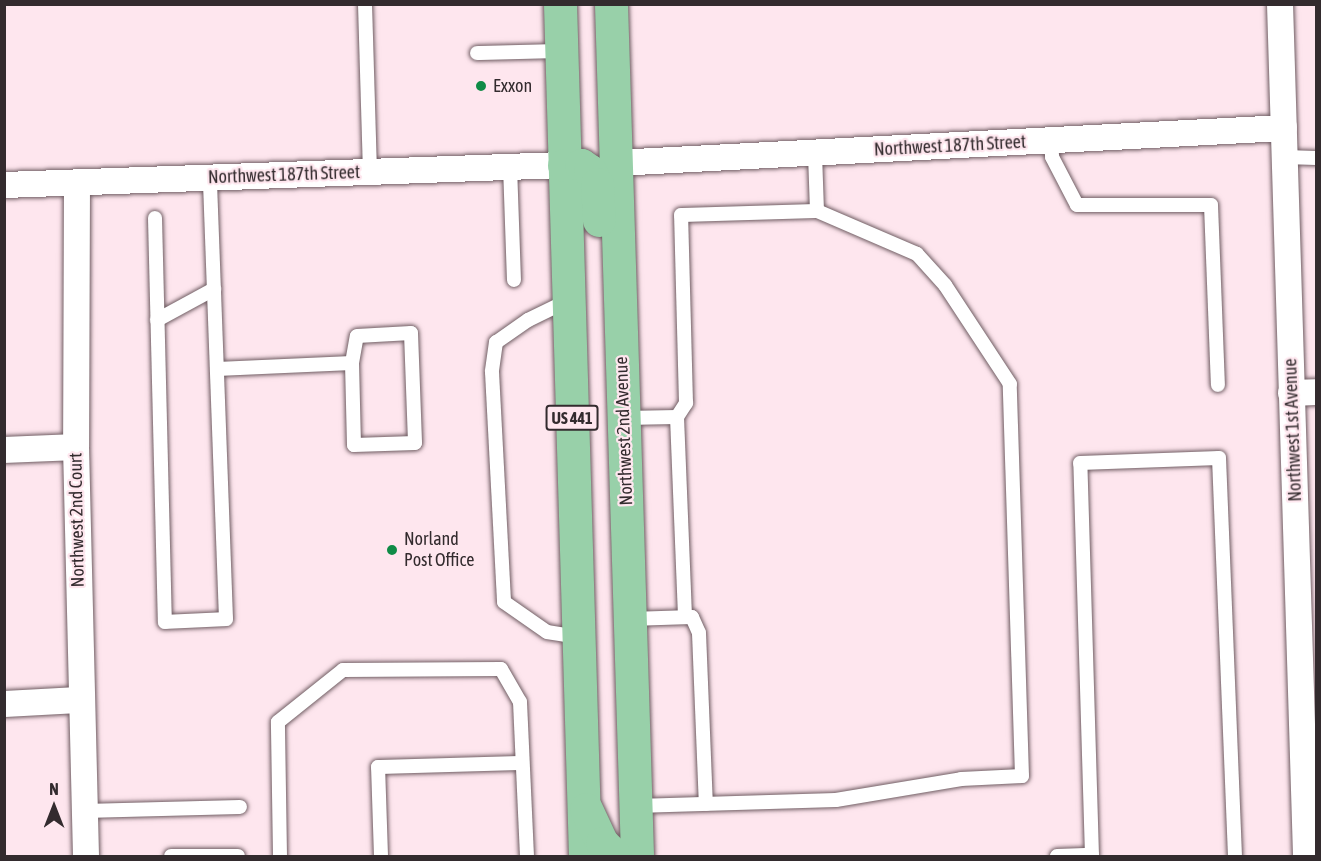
<!DOCTYPE html>
<style>
body{margin:0}
#map{position:relative;width:1321px;height:861px;overflow:hidden;background:#fee6ee;font-family:"Asap Condensed",sans-serif}
div>[style]{position:absolute}
[style*='--x']{left:calc(var(--x)*1px);top:calc(var(--y)*1px);width:calc(var(--w)*1px);rotate:calc(var(--a)*1deg)}
.roads{filter:drop-shadow(0 0 2px #705d63) drop-shadow(0 0 2px #705d63)}
.service>*{height:14px;margin:-7px;padding:0 7px;transform-origin:7px;border-radius:7px;background:#fff}
.minor>*{height:26px;margin:-13px;padding:0 13px;transform-origin:13px;border-radius:13px;background:#fff}
.primary>*{height:33px;margin:-16.5px;padding:0 16.5px;transform-origin:16.5px;border-radius:16.5px;background:#98d0a9}
.dots>*{width:16px;height:16px;translate:-50% -50%;box-sizing:border-box;border:3px solid #fee6ee;border-radius:50%}
span{translate:-50% -50%;white-space:nowrap;text-align:center;line-height:1.15;-webkit-text-stroke:4.5px #fee6ee;paint-order:stroke}
.shield-label span{padding:2px 4px;background:#fee6ee;border:2px solid;border-radius:4px;-webkit-text-stroke-width:0}
.shield-label{font-size:16px;color:#332b2e;font-weight:700}
.poi-label{font-size:18px;color:#332b2e}
.left{translate:0 -50%;text-align:left}
.street-label{font-size:18px;color:#332b2e}
.frame{position:absolute;inset:0;border:6px solid #332b2e;pointer-events:none}
.north{position:absolute;left:24px;top:777px;width:60px;height:60px;-webkit-text-stroke:4px #fee6ee;paint-order:stroke;rotate:0deg;font-size:16px;font-weight:700;line-height:24px;text-align:center;color:#332b2e}
.north::after{content:'';display:block;margin:auto;width:21px;height:27px;background:#332b2e;clip-path:polygon(50% 0,100% 100%,50% 72%,0 100%)}
</style>
<div id="map">
<div class="roads">
<div class="service">
<div style="--x:365;--y:4;--w:168;--a:88.3"></div>
<div style="--x:477;--y:53;--w:84;--a:-1.4"></div>
<div style="--x:1051;--y:141;--w:16;--a:86"></div>
<div style="--x:1052;--y:157;--w:54;--a:62.5"></div>
<div style="--x:1077;--y:205;--w:134;--a:0"></div>
<div style="--x:1211;--y:205;--w:180;--a:87.8"></div>
<div style="--x:1285;--y:157;--w:31;--a:2"></div>
<div style="--x:510;--y:166;--w:114;--a:88"></div>
<div style="--x:155;--y:218;--w:404;--a:88.6"></div>
<div style="--x:165;--y:622;--w:61;--a:-2.8"></div>
<div style="--x:226;--y:619;--w:441;--a:-92.1"></div>
<div style="--x:567;--y:301;--w:43;--a:154"></div>
<div style="--x:528;--y:320;--w:39;--a:145"></div>
<div style="--x:496;--y:342;--w:30;--a:98"></div>
<div style="--x:492;--y:372;--w:230;--a:87"></div>
<div style="--x:504;--y:602;--w:52;--a:34.9"></div>
<div style="--x:547;--y:632;--w:31;--a:9"></div>
<div style="--x:157;--y:320;--w:65;--a:-28.5"></div>
<div style="--x:217;--y:369;--w:135;--a:-2.5"></div>
<div style="--x:352;--y:363;--w:27;--a:-80"></div>
<div style="--x:357;--y:336;--w:54;--a:-3.2"></div>
<div style="--x:411;--y:333;--w:110;--a:87.9"></div>
<div style="--x:415;--y:443;--w:61;--a:178.1"></div>
<div style="--x:354;--y:445;--w:82;--a:-91.4"></div>
<div style="--x:677;--y:417;--w:200;--a:87.7"></div>
<div style="--x:624;--y:418;--w:53;--a:-1.1"></div>
<div style="--x:677;--y:417;--w:17;--a:-57"></div>
<div style="--x:686;--y:403;--w:188;--a:-91.5"></div>
<div style="--x:681;--y:215;--w:136;--a:-1.7"></div>
<div style="--x:630;--y:619;--w:62;--a:-1.8"></div>
<div style="--x:692;--y:617;--w:17;--a:66"></div>
<div style="--x:699;--y:633;--w:171;--a:87.7"></div>
<div style="--x:636;--y:806;--w:200;--a:-1.7"></div>
<div style="--x:836;--y:800;--w:127;--a:-9.5"></div>
<div style="--x:961;--y:779;--w:61;--a:-2.8"></div>
<div style="--x:1022;--y:776;--w:392;--a:-91.8"></div>
<div style="--x:1010;--y:384;--w:118;--a:-123.3"></div>
<div style="--x:945;--y:285;--w:42;--a:-132.1"></div>
<div style="--x:917;--y:254;--w:109;--a:-156.7"></div>
<div style="--x:817;--y:211;--w:58;--a:-92"></div>
<div style="--x:84;--y:811;--w:156;--a:-1.5"></div>
<div style="--x:171;--y:856;--w:67;--a:0"></div>
<div style="--x:280;--y:856;--w:134;--a:-90.9"></div>
<div style="--x:278;--y:722;--w:83;--a:-38.7"></div>
<div style="--x:343;--y:670;--w:158;--a:-0.4"></div>
<div style="--x:501;--y:669;--w:38;--a:60"></div>
<div style="--x:520;--y:702;--w:154;--a:87.4"></div>
<div style="--x:381;--y:856;--w:89;--a:-91.9"></div>
<div style="--x:378;--y:767;--w:143;--a:-1.6"></div>
<div style="--x:1057;--y:856;--w:35;--a:-2"></div>
<div style="--x:1092;--y:856;--w:393;--a:-91.7"></div>
<div style="--x:1080;--y:463;--w:139;--a:-2.1"></div>
<div style="--x:1219;--y:458;--w:398;--a:87.7"></div>
</div>
<div class="minor">
<div style="--x:1280;--y:4;--w:852;--a:88.25"></div>
<div style="--x:616;--y:163;--w:669;--a:-3"></div>
<div style="--x:77;--y:183;--w:264;--a:90.2"></div>
<div style="--x:76;--y:447;--w:409;--a:88.6"></div>
<div style="--x:4;--y:185;--w:560;--a:-2.05"></div>
<div style="--x:1291;--y:393;--w:25;--a:-2"></div>
<div style="--x:4;--y:450;--w:72;--a:-2.4"></div>
<div style="--x:4;--y:704;--w:75;--a:-3.1"></div>
</div>
<div class="primary">
<div style="--x:560;--y:4;--w:852;--a:88.32"></div>
<div style="--x:611;--y:4;--w:852;--a:88.25"></div>
<div style="--x:564;--y:165;--w:17;--a:0"></div>
<div style="--x:581;--y:165;--w:11;--a:34"></div>
<div style="--x:590;--y:171;--w:15;--a:62"></div>
<div style="--x:597;--y:184;--w:36;--a:87"></div>
<div style="--x:586;--y:809;--w:38;--a:65"></div>
<div style="--x:602;--y:843;--w:18;--a:45"></div>
</div>
</div>
<div class="dots">
<div style="left:481px;top:86px;background:#0f8b46"></div>
<div style="left:392px;top:550px;background:#0f8b46"></div>
</div>
<div class="shield-label">
<span style="left:572px;top:418px">US 441</span>
</div>
<div class="poi-label">
<span class="left" style="left:493px;top:86px">Exxon</span>
<span class="left" style="left:404px;top:550px">Norland<br>Post Office</span>
</div>
<div class="street-label">
<span style="left:950px;top:146px;rotate:-3deg">Northwest 187th Street</span>
<span style="left:284px;top:175px;rotate:-2deg">Northwest 187th Street</span>
<span style="left:1293px;top:430px;rotate:-92deg">Northwest 1st Avenue</span>
<span style="left:624px;top:431px;rotate:-92deg">Northwest 2nd Avenue</span>
<span style="left:77px;top:520px;rotate:-91deg">Northwest 2nd Court</span>
</div>
<div class="frame"></div>
<div class="north">N</div>
</div>
